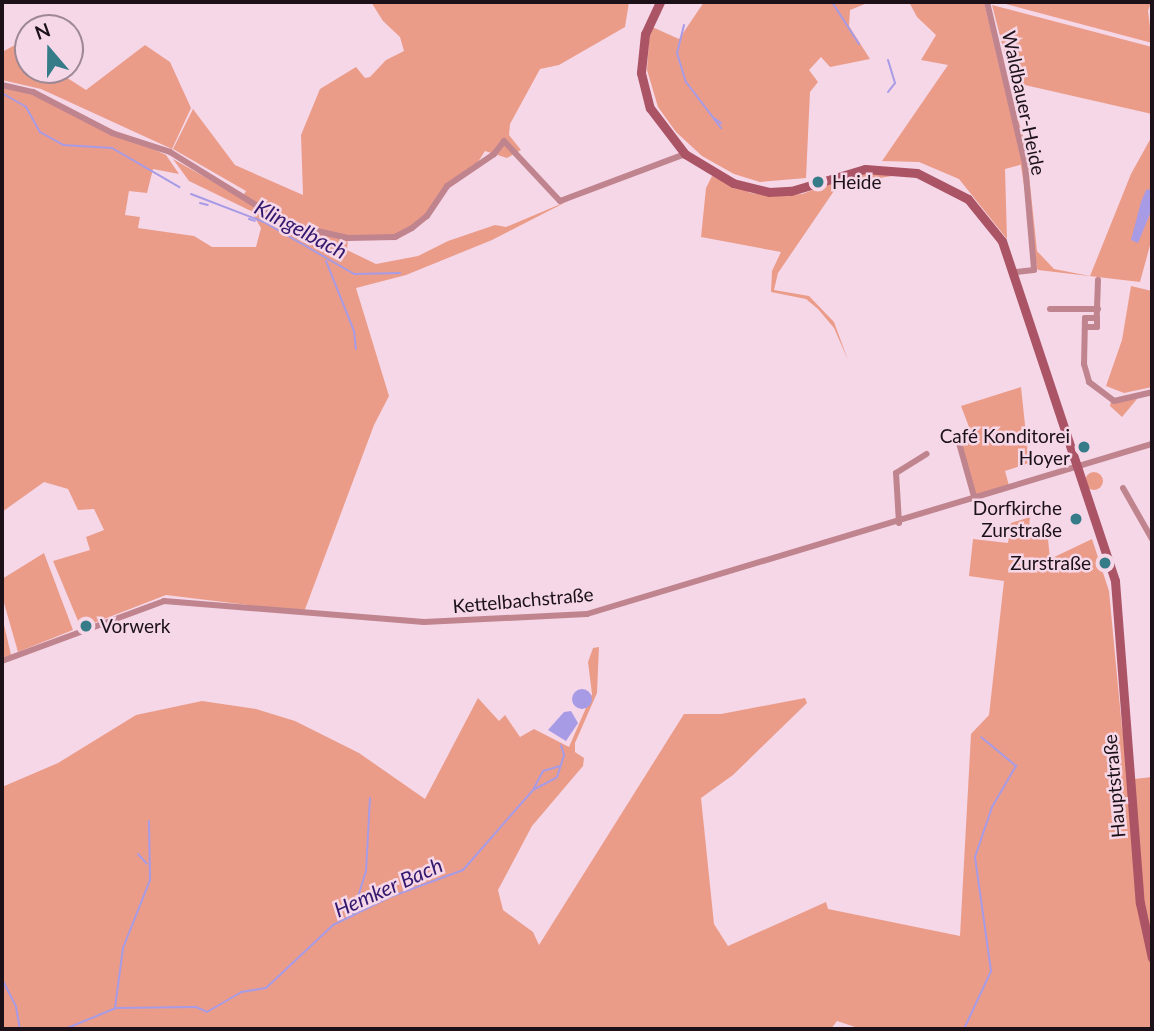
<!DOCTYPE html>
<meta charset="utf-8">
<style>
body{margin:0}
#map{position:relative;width:1154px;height:1031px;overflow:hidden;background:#f5d7e8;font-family:Lato,sans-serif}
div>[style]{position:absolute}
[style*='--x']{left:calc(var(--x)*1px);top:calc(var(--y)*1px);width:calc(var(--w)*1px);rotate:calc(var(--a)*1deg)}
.green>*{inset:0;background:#eb9c89}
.round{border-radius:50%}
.water>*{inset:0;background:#a79be6}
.stream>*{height:2px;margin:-1px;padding:0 1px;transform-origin:1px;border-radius:1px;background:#a79be6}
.minor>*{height:6px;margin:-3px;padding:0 3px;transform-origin:3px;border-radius:3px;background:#c0848e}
.secondary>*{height:9px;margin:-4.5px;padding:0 4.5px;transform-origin:4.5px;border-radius:4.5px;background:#ab5466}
.dots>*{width:19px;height:19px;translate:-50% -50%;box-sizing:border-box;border:4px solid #f5d7e8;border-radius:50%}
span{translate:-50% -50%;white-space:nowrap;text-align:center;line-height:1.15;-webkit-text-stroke:5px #f5d7e8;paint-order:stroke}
.street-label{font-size:19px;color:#1c1118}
.poi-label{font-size:19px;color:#1c1118}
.left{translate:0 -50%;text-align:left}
.right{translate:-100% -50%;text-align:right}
.water-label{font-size:21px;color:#33186e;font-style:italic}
.frame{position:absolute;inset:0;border:4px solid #1c1118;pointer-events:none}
.north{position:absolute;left:14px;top:14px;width:70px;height:70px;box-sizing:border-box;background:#f5d7e8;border:2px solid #9e8895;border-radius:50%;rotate:340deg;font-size:19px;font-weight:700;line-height:28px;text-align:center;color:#1c1118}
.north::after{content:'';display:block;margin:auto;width:24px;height:32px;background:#367b88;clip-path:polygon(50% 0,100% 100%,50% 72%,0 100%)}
</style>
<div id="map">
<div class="green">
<div style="clip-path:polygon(371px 2px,629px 2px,625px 27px,559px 65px,540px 69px,510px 124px,509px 135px,521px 150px,507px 158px,485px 151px,476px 165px,447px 186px,427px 216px,395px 237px,348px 238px,347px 250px,376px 264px,418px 256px,448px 241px,495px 225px,506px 227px,570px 200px,492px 240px,406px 275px,356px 288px,389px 396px,374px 425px,304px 612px,166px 595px,81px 628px,53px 561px,90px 550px,86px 537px,104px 530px,94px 509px,78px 510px,68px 489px,44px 482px,2px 512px,2px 88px,17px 89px,68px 109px,166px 155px,179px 174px,153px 169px,147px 193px,129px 191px,125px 215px,140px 217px,138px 228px,194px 236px,212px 247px,256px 247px,261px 228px,251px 211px,189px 181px,173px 159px,242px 198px,246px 191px,173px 149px,193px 109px,235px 165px,303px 195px,301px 135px,320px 89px,356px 67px,365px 78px,370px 77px,386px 60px,404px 51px,400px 37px,383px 21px)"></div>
<div style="clip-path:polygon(704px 2px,870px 2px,850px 10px,849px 26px,870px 59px,830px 67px,821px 57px,809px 70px,818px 82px,810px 92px,806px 178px,760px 182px,734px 174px,702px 156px,676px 132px,658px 107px,647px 70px,650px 26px,679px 39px)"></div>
<div style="clip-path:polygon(909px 2px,984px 2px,1023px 164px,1005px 169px,1007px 239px,959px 179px,919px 162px,882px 161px,948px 65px,921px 60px,936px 35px,917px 17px)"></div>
<div style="clip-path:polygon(998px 2px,1151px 2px,1148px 11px,1152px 43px)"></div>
<div style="clip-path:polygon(992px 5px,1152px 47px,1152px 114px,1012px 82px)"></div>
<div style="clip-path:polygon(17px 44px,28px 52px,28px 70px,55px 70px,86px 90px,145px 45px,170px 62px,191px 108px,172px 149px,41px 89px,2px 80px,2px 52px)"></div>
<div style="clip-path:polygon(1009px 90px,1026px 146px,1037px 251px,1054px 269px,1090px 276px,1131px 174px,1152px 136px,1152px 238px,1140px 282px,1038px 270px,1037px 268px)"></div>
<div style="clip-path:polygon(894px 172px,892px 176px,838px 185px,778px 273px,774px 290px,809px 296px,834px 322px,848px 360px,834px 328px,818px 309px,806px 299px,771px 292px,772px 271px,781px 252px,701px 237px,706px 188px,712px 176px,751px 193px,771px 196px,802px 194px,858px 173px)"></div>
<div style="clip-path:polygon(1131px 286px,1152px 291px,1152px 387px,1124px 393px,1106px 386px,1122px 340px)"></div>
<div style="clip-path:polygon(1021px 387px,1029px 463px,1005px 471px,1010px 489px,975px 500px,959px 447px,972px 435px,961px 406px)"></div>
<div style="clip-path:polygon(1137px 399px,1122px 417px,1110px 406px,1111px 401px)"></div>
<div class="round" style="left:1085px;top:472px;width:18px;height:18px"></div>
<div style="clip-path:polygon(1030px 517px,1029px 528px,1047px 529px,1050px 559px,1092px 539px,1109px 591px,1122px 728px,1134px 779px,1152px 777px,1152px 1029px,861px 1029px,837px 1021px,831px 1029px,2px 1029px,2px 787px,58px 763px,136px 715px,202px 701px,256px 709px,295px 721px,359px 753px,425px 799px,478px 698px,499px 721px,505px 715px,520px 737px,534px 729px,569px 747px,592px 694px,588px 662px,593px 648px,599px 647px,597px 693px,575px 743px,575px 752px,584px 758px,583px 766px,532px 826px,498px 890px,503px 910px,533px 932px,539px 945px,684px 714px,721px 714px,805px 698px,807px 703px,733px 775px,701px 798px,714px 924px,728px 946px,826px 902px,828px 909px,960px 936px,971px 734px,989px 715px,1004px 581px,969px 576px,973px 539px,1008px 543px,1011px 523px)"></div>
<div style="clip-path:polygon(44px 553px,73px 630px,18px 652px,2px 596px,2px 579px)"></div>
<div style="clip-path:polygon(2px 616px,11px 655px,2px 658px)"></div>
</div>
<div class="water">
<div style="clip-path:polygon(1151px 189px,1152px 209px,1138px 243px,1131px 240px,1141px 202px,1146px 190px)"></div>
<div class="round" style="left:572px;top:689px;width:20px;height:20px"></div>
<div style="clip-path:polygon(571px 711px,578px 723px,566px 741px,548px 730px,564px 712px)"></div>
</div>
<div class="stream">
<div style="--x:832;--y:2;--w:50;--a:57.3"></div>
<div style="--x:684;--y:25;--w:29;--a:104"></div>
<div style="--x:677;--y:53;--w:30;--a:73"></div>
<div style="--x:686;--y:82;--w:58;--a:52.7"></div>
<div style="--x:888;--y:92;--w:11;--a:-52"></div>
<div style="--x:895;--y:83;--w:24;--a:-107"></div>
<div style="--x:2;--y:93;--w:28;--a:30"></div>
<div style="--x:26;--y:107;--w:29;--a:61"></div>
<div style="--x:40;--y:132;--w:26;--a:29"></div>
<div style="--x:63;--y:145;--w:49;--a:3.5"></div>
<div style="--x:112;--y:148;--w:78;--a:30.2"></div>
<div style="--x:714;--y:118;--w:9;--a:36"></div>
<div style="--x:191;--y:194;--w:78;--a:21"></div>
<div style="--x:264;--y:222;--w:104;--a:30"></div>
<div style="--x:354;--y:274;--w:46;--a:-1.2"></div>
<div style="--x:200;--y:203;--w:8;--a:14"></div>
<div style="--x:249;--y:219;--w:6;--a:18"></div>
<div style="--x:326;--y:261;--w:75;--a:68.2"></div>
<div style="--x:354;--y:331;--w:18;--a:84"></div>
<div style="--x:534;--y:788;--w:19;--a:-62"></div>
<div style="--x:543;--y:771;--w:18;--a:-16"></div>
<div style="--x:138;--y:854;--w:13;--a:48"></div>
<div style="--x:352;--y:916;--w:47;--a:-72.7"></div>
<div style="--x:366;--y:871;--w:73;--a:-86.9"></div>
<div style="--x:2;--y:979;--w:31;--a:63"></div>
<div style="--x:16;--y:1007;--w:22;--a:80"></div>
<div style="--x:115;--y:1008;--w:61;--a:-82.4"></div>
<div style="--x:123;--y:948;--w:73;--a:-68.3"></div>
<div style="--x:150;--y:880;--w:59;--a:-91"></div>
<div style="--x:65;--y:1029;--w:55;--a:-22.4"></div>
<div style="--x:116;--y:1008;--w:80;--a:-0.7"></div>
<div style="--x:196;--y:1007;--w:12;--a:24"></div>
<div style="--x:207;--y:1012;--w:39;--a:-30"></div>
<div style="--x:241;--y:992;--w:25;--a:-9"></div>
<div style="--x:266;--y:988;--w:92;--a:-43.2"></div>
<div style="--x:333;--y:925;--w:64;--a:-26.2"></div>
<div style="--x:390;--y:897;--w:78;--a:-20.3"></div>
<div style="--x:463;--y:870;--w:106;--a:-48.8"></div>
<div style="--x:533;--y:790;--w:27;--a:-28"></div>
<div style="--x:557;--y:777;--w:23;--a:-72"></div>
<div style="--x:564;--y:755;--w:10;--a:-107"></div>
<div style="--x:964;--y:1029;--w:64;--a:-65"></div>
<div style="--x:991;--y:971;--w:115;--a:-98"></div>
<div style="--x:975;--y:857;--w:53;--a:-71.2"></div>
<div style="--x:992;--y:807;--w:48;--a:-59.7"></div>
<div style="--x:1016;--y:766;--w:45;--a:-140.4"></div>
</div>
<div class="minor">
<div style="--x:987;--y:2;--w:166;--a:76.8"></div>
<div style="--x:1025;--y:164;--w:106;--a:85.1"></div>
<div style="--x:1034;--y:270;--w:20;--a:174"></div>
<div style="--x:2;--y:85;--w:32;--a:13"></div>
<div style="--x:33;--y:92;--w:89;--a:27.4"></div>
<div style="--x:112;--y:133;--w:61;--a:18.1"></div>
<div style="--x:170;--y:152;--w:114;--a:31.7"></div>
<div style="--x:267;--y:212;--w:40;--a:23.4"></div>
<div style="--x:304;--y:228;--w:45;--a:12.8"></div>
<div style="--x:348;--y:238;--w:47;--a:-1.2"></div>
<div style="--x:395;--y:237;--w:19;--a:-28"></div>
<div style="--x:412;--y:228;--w:19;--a:-39"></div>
<div style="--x:427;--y:216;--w:36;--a:-56"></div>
<div style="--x:447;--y:186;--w:57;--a:-34.2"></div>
<div style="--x:494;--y:154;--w:16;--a:-52"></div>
<div style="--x:504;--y:141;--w:82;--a:47"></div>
<div style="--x:560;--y:201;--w:134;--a:-20.6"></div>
<div style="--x:1098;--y:280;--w:38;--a:92"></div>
<div style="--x:1097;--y:318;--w:12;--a:180"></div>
<div style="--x:1085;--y:318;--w:46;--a:91.2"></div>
<div style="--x:1084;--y:364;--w:19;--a:74"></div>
<div style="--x:1089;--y:382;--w:31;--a:37"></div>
<div style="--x:1114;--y:401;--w:39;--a:-13"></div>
<div style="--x:1050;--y:309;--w:48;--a:0"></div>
<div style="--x:1085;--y:327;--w:12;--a:0"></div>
<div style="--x:1097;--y:327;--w:9;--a:-90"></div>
<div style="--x:959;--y:443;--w:59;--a:74.3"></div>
<div style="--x:1123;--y:488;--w:59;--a:60.4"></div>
<div style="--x:899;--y:523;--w:50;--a:-93.4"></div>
<div style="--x:896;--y:473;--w:36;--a:-32"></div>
<div style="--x:2;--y:661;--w:173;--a:-20.3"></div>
<div style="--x:164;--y:601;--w:261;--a:4.6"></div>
<div style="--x:424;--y:622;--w:163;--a:-2.8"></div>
<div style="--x:587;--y:614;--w:590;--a:-16.75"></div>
</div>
<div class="secondary">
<div style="--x:660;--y:2;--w:35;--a:115"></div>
<div style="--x:645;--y:34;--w:39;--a:96"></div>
<div style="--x:641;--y:73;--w:36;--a:76"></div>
<div style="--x:650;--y:108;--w:58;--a:52.7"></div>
<div style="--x:685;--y:154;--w:56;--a:31.1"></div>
<div style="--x:733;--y:183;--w:37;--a:14"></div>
<div style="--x:769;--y:192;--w:22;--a:-3"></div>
<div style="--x:791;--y:191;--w:77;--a:-16.6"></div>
<div style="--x:865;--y:169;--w:52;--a:4.4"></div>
<div style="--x:917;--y:173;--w:57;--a:27"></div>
<div style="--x:968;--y:199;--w:54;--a:51"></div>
<div style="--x:1002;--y:241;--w:358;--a:71.6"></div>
<div style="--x:1115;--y:581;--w:323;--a:85.6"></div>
<div style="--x:1140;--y:903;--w:56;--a:77.7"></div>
</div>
<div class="dots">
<div style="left:818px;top:182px;background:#367b88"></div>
<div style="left:1084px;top:447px;background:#367b88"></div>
<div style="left:1076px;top:519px;background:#367b88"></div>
<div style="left:1105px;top:563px;background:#367b88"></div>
<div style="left:86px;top:626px;background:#367b88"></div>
</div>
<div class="street-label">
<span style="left:1024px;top:103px;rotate:78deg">Waldbauer-Heide</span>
<span style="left:523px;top:600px;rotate:-5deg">Kettelbachstraße</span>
<span style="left:1114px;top:786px;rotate:-95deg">Hauptstraße</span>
</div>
<div class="poi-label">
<span class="left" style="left:832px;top:182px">Heide</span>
<span class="right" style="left:1070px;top:447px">Café Konditorei<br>Hoyer</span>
<span class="right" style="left:1062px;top:519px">Dorfkirche<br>Zurstraße</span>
<span class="right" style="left:1091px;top:563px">Zurstraße</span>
<span class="left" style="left:100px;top:626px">Vorwerk</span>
</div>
<div class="water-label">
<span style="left:301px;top:229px;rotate:28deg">Klingelbach</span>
<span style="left:388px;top:887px;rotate:-24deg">Hemker Bach</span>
</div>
<div class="frame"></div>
<div class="north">N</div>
</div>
